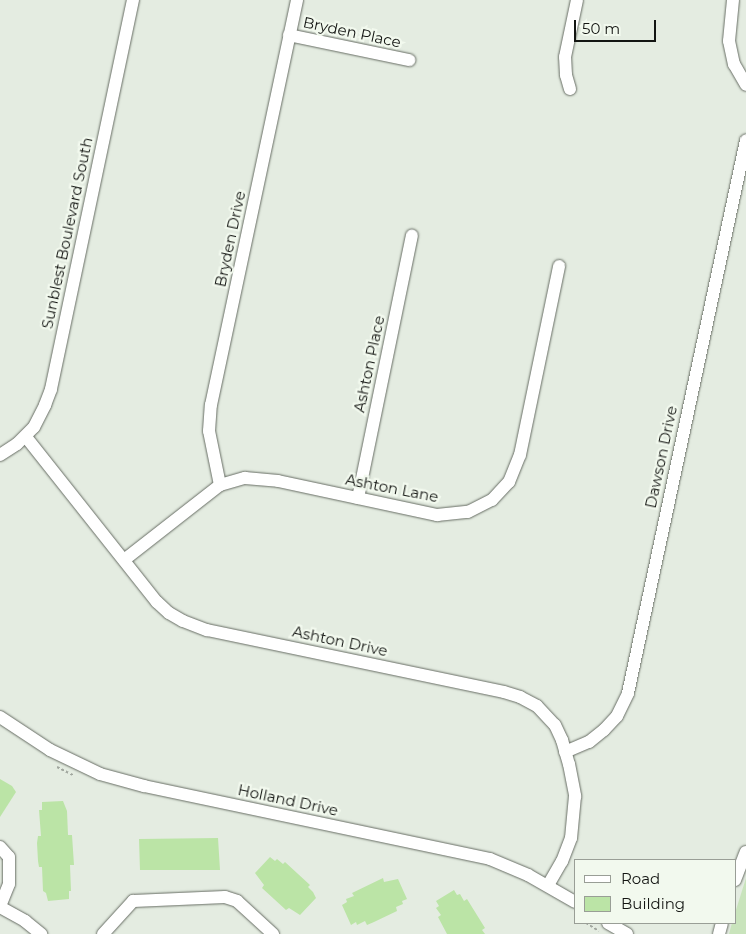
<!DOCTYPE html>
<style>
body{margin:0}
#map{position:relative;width:746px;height:934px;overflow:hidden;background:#e4ece1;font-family:Montserrat,sans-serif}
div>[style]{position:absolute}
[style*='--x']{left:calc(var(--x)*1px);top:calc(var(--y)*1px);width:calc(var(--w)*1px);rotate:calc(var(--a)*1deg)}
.green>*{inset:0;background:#c9e4bc}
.building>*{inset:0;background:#bbe4a6}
.path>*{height:2px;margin-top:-1px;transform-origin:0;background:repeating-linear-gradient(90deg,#a1a79f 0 2.5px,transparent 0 5px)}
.roads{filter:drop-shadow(0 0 1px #676d64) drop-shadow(0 0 1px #676d64)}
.minor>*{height:12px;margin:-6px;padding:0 6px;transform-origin:6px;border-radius:6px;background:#fff}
span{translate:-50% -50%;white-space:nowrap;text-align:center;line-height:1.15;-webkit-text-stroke:4.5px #f2f9ee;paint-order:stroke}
.street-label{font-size:15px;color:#131512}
.legend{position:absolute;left:574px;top:859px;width:162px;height:65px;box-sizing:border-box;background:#f2f9ee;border:1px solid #999e96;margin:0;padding:6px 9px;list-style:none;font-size:15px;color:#131512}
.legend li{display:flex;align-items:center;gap:10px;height:25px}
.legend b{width:25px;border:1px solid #999e96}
.scale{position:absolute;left:574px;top:20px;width:82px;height:22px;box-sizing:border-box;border:2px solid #131512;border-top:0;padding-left:6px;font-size:15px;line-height:18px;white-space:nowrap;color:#131512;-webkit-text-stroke:4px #f2f9ee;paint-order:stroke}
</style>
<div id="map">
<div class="green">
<div style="clip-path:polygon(746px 878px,746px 934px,729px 934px,732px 923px,735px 923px,735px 913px)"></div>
</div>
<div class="building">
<div style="clip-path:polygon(0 779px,12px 786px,16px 792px,0 817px)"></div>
<div style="clip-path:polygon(63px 801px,67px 811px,68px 835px,72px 835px,74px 865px,70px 865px,71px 891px,69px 891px,69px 899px,48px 901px,46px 893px,43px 891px,42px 867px,39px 867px,38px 861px,37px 843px,38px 836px,41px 836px,39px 810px,42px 810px,42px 802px)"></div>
<div style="clip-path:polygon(218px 838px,220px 870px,140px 870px,139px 839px)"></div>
<div style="clip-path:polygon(270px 857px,275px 861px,277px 859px,283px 864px,285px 862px,310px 885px,308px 887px,313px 892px,316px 898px,300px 915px,289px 908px,286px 910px,262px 888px,264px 885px,255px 873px)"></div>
<div style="clip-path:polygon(383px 878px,384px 882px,398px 879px,407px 899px,402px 901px,403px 904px,396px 907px,397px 911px,374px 922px,367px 925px,365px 921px,357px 925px,356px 922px,351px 925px,342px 905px,347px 902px,346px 899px,354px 896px,352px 893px)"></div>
<div style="clip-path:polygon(454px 890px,457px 895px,460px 894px,464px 901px,467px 899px,485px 928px,482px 930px,485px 934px,447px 934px,438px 917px,441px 915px,436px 908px,439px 906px,436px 901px)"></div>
</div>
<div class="path">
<div style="--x:57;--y:767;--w:18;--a:27"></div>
<div style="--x:586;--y:923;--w:15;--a:32"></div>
</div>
<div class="roads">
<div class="minor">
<div style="--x:733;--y:0;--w:41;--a:95.6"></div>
<div style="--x:729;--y:41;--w:24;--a:78"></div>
<div style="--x:734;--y:64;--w:24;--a:60"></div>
<div style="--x:289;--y:35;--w:123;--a:11.8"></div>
<div style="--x:570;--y:89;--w:15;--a:-106"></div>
<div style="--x:566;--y:75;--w:18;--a:-93"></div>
<div style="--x:565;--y:57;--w:58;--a:-78.1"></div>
<div style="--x:26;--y:437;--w:211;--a:51.6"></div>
<div style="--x:157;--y:602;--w:16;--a:43"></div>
<div style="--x:169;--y:613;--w:16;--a:30"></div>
<div style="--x:183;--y:621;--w:26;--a:21"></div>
<div style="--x:207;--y:630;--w:303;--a:11.8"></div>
<div style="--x:504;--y:692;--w:17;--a:17"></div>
<div style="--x:520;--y:697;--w:19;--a:28"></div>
<div style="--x:537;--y:706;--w:26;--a:47"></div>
<div style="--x:555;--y:725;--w:17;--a:65"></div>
<div style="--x:562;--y:740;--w:25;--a:74"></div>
<div style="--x:569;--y:764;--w:33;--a:79"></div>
<div style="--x:575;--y:796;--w:42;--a:95.4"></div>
<div style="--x:571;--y:838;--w:25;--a:111"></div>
<div style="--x:562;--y:861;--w:28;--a:120"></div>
<div style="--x:0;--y:455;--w:20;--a:-33"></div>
<div style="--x:17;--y:444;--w:24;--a:-45"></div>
<div style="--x:34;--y:427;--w:25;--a:-63"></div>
<div style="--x:45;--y:405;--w:17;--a:-69"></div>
<div style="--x:51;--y:389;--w:398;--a:-78.1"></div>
<div style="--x:220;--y:485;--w:55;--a:-101.5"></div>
<div style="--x:209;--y:431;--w:26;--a:-86"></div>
<div style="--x:211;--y:405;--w:414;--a:-78"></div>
<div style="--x:358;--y:498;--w:268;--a:-78.4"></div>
<div style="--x:124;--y:560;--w:122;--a:-38"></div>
<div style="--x:220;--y:485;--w:26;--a:-16"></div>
<div style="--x:245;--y:478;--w:33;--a:5"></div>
<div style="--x:278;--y:481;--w:163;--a:12.1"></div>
<div style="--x:437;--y:515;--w:31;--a:-6"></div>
<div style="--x:468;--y:512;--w:27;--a:-27"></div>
<div style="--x:492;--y:500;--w:25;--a:-47"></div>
<div style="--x:509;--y:482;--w:29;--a:-68"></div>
<div style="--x:520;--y:455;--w:193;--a:-78.3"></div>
<div style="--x:0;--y:717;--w:60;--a:33.4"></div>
<div style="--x:50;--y:750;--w:55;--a:25.6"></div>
<div style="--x:100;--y:774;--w:46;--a:15.3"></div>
<div style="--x:144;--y:786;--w:354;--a:11.9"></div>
<div style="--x:490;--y:859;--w:41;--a:22.8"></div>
<div style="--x:528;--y:875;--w:54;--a:29.9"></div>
<div style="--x:565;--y:752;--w:26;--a:-23"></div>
<div style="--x:589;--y:742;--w:19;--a:-39"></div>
<div style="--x:604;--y:730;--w:19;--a:-47"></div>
<div style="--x:617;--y:716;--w:25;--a:-64"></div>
<div style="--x:628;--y:693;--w:565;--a:-77.95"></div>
<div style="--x:0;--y:847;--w:13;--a:48"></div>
<div style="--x:9;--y:857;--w:27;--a:90"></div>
<div style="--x:9;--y:884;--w:24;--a:112"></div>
<div style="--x:735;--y:880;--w:30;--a:-69"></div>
<div style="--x:0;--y:907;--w:29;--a:29"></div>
<div style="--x:25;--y:921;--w:21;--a:39"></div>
<div style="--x:608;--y:923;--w:22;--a:30"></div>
<div style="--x:103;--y:934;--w:45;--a:-47.7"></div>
<div style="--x:133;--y:901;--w:92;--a:-2.5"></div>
<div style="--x:225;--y:897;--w:13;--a:18"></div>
<div style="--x:237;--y:901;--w:49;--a:42.5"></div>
<div style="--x:719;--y:934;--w:11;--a:-75"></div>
</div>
</div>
<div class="street-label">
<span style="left:352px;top:32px;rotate:12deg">Bryden Place</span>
<span style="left:67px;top:233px;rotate:-78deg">Sunblest Boulevard South</span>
<span style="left:230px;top:239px;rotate:-78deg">Bryden Drive</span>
<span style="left:369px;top:364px;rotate:-78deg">Ashton Place</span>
<span style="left:661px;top:457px;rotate:-78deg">Dawson Drive</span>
<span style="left:392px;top:488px;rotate:11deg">Ashton Lane</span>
<span style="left:340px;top:641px;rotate:12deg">Ashton Drive</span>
<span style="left:288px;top:800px;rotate:12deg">Holland Drive</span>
</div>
<ul class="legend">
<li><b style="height:6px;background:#fff"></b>Road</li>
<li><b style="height:14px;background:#bbe4a6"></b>Building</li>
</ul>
<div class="scale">50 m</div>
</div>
